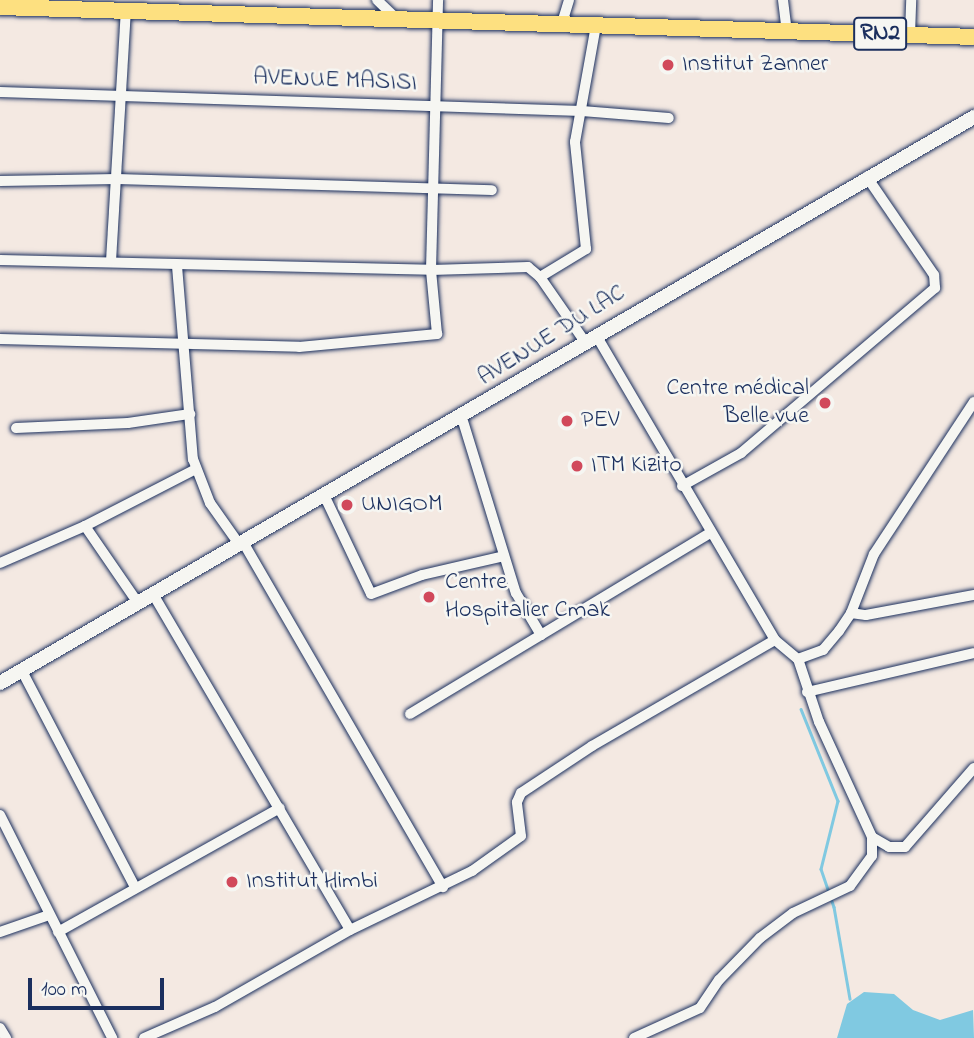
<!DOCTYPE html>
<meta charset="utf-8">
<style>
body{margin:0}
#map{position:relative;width:974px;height:1038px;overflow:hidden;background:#f4e9e2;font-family:"Indie Flower",sans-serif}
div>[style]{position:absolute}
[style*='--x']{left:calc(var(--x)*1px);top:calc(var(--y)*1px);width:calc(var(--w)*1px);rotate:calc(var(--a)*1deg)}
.water>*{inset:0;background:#80c9e1}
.stream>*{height:2.5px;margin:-1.25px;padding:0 1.25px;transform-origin:1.25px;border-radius:1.25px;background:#80c9e1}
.roads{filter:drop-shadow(0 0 2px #1b2f5e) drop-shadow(0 0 2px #1b2f5e)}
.minor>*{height:10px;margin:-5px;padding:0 5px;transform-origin:5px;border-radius:5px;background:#f6f6f2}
.secondary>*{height:14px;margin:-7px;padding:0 7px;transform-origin:7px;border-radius:7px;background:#f6f6f2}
.trunk>*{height:16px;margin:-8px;padding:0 8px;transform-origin:8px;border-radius:8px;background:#fde080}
.dots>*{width:19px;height:19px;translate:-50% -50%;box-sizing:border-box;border:4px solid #f6f6f2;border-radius:50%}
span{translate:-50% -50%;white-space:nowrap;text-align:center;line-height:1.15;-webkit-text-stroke:5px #f6f6f2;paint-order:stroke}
.shield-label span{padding:2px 5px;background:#f6f6f2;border:2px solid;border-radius:5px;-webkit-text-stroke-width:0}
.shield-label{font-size:23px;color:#1b2f5e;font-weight:700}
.poi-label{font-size:24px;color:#1b2f5e}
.left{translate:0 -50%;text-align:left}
.right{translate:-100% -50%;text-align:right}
.street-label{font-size:24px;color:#1b2f5e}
.scale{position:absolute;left:28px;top:978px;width:136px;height:32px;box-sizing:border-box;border:4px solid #1b2f5e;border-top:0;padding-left:9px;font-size:21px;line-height:24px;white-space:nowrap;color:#1b2f5e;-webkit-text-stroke:5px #f6f6f2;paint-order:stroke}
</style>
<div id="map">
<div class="water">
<div style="clip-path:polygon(864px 992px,894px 994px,913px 1010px,940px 1020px,973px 1010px,974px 1038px,837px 1038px,847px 1004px)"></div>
</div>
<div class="stream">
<div style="--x:801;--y:709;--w:99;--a:68.1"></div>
<div style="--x:838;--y:801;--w:70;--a:104"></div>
<div style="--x:821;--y:869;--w:40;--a:71.1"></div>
<div style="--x:834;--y:907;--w:93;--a:80.1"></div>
</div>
<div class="roads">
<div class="minor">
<div style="--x:377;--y:0;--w:28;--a:44"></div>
<div style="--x:783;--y:0;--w:31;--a:83"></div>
<div style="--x:562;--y:23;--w:24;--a:-73"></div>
<div style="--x:910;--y:35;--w:35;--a:-88"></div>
<div style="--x:0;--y:92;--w:582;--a:1.87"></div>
<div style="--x:582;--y:111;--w:87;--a:4.6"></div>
<div style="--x:0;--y:181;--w:117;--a:-1"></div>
<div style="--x:117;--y:179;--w:375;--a:1.7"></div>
<div style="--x:0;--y:260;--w:431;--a:1.3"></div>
<div style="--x:431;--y:270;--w:97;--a:-1.8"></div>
<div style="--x:528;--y:267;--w:16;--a:40"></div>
<div style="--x:540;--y:277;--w:79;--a:55.3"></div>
<div style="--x:111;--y:261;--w:250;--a:-86.6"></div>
<div style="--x:177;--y:266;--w:194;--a:85.3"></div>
<div style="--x:193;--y:459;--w:47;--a:68.9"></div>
<div style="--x:210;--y:503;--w:50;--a:54.7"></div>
<div style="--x:540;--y:277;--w:54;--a:-31.3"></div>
<div style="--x:586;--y:249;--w:108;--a:-95.9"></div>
<div style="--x:575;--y:142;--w:119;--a:-79.8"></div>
<div style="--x:596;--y:335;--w:354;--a:59.6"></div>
<div style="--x:775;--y:640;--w:30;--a:40"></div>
<div style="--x:0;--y:339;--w:299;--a:1.5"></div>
<div style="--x:299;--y:347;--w:139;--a:-5.4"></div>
<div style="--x:437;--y:334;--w:64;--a:-95.4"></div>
<div style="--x:431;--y:270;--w:270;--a:-88.5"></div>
<div style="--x:462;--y:418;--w:183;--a:72.9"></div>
<div style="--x:516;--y:593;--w:49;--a:59.2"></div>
<div style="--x:16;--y:428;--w:112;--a:-2.6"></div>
<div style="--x:128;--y:423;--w:63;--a:-8.3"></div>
<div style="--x:682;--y:486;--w:68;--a:-29.2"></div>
<div style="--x:741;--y:453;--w:255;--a:-40.4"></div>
<div style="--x:935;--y:288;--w:13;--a:-94"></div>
<div style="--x:934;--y:275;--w:119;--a:-124.4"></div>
<div style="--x:325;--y:497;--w:107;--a:64.6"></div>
<div style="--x:371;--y:594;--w:54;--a:-20.4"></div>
<div style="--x:422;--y:575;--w:84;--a:-13"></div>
<div style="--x:85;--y:526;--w:93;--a:55.5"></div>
<div style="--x:243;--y:542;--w:399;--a:59.9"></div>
<div style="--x:0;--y:563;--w:93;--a:-23.5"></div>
<div style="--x:85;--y:526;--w:125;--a:-27.2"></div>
<div style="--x:153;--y:594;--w:389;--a:59.6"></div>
<div style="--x:851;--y:613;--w:15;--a:8"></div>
<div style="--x:866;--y:615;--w:110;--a:-10.5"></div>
<div style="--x:798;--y:659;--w:27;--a:-20"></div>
<div style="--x:823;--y:650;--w:25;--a:-50"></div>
<div style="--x:839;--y:631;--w:22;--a:-56"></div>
<div style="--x:851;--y:613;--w:63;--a:-68.7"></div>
<div style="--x:874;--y:554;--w:182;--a:-56.7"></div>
<div style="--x:22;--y:671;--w:244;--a:62.4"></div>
<div style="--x:807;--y:692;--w:171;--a:-13.1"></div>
<div style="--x:410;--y:714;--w:350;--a:-31.1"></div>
<div style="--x:0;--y:815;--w:250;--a:63.3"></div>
<div style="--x:872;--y:837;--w:20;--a:30"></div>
<div style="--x:889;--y:847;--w:16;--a:0"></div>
<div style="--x:905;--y:847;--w:105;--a:-48.9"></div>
<div style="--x:0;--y:932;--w:52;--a:-19.1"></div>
<div style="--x:58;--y:932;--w:254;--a:-29.2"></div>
<div style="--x:0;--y:1028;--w:12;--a:59"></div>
<div style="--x:144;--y:1038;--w:77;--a:-23.6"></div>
<div style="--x:215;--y:1007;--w:155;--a:-29.7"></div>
<div style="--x:350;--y:930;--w:136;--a:-25.8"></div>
<div style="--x:472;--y:871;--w:60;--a:-35.5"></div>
<div style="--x:521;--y:836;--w:34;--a:-97"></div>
<div style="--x:517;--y:802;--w:10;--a:-66"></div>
<div style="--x:521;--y:793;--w:85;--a:-33.5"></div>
<div style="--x:592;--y:746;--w:211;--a:-30.1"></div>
<div style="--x:634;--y:1038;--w:72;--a:-24.4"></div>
<div style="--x:700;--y:1008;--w:34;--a:-56"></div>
<div style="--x:719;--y:980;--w:59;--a:-45.7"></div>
<div style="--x:760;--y:938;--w:41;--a:-37.1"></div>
<div style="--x:793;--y:913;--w:63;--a:-25.3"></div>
<div style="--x:850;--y:886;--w:37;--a:-54"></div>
<div style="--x:872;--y:856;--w:19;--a:-90"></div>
<div style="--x:872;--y:837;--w:127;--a:-114.7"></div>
<div style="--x:819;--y:722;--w:66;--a:-108.4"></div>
</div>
<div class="secondary">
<div style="--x:0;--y:683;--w:1127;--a:-30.16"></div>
</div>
<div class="trunk">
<div style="--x:0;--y:7;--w:974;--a:1.76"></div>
</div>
</div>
<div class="dots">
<div style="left:668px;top:65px;background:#d1495b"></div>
<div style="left:825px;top:403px;background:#d1495b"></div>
<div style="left:567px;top:421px;background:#d1495b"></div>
<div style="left:577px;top:466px;background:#d1495b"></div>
<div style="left:347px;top:505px;background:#d1495b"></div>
<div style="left:429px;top:597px;background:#d1495b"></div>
<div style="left:232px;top:882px;background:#d1495b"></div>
</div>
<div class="shield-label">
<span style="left:880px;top:34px">RN2</span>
</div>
<div class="poi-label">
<span class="left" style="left:682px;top:65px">Institut Zanner</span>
<span class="right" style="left:809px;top:403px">Centre médical<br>Belle vue</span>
<span class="left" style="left:581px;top:421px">PEV</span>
<span class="left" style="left:591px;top:466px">ITM Kizito</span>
<span class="left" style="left:361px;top:505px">UNIGOM</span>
<span class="left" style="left:445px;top:597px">Centre<br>Hospitalier Cmak</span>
<span class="left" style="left:246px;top:882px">Institut Himbi</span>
</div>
<div class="street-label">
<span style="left:335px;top:81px;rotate:2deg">AVENUE MASISI</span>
<span style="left:552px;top:336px;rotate:-32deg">AVENUE DU LAC</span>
</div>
<div class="scale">100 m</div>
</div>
